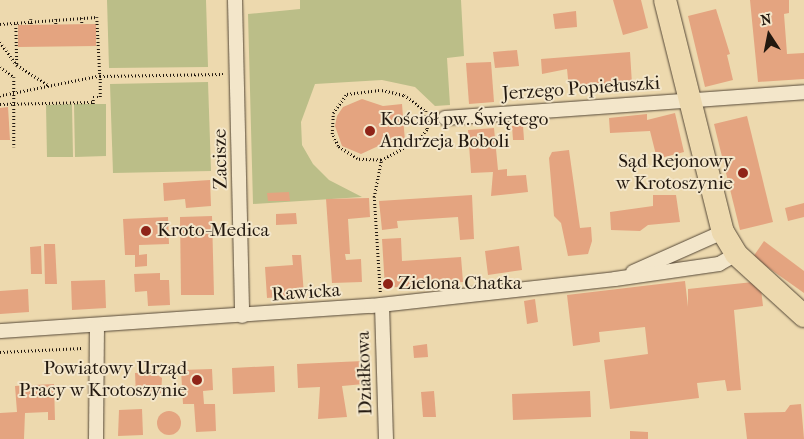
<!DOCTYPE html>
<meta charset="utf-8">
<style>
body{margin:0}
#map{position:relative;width:804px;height:439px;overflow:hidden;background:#edd9ae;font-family:"IM FELL French Canon",serif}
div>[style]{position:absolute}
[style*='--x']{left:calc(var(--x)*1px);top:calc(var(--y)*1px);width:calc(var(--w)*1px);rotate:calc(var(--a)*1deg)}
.green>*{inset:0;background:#bbbe88}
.building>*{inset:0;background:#e4a480}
.round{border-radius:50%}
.path>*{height:2.5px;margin-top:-1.25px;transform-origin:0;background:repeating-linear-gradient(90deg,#22180f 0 1px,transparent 0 3.5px)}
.roads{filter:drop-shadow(0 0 1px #554837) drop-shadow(0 0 1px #554837)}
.street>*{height:14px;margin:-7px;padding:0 7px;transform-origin:7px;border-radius:7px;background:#f3e6ca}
.primary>*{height:22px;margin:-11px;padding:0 11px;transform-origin:11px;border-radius:11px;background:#edd9ae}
.dots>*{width:14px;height:14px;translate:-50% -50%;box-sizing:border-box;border:2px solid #f3e6ca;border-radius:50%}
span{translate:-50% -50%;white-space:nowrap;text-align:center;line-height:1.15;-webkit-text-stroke:4px #f3e6ca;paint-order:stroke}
.street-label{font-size:19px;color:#22180f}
.poi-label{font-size:19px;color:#22180f}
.left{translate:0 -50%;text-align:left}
.right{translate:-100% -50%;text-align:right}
.north{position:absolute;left:744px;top:10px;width:50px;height:50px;-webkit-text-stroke:4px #f3e6ca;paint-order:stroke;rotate:349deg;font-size:14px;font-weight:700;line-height:20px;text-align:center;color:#22180f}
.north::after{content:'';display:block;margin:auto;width:18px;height:22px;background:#22180f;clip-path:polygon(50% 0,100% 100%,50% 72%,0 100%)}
</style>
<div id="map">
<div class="green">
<div style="clip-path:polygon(107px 0,206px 0,208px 67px,109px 68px)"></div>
<div style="clip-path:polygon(300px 0,461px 0,464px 56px,447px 58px,450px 105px,435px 106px,415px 87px,382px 80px,315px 84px,301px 122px,302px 145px,313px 164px,329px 180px,362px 197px,253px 204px,248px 14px,300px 9px)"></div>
<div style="clip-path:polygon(208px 82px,211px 171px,113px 173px,110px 84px)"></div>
<div style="clip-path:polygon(72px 104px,73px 157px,47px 157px,46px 105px)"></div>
<div style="clip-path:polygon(74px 104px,106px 104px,106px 156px,75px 157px)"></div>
</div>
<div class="building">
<div style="clip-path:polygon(613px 0,641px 0,648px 28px,623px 35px)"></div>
<div style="clip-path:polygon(750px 0,789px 0,789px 13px,784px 14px,787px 54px,804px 53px,804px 79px,758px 82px)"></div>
<div style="clip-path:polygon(716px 9px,730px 54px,727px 55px,733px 80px,705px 87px,688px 16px)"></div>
<div style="clip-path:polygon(576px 11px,577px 27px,555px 29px,553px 14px)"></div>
<div style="clip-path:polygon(96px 24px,96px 46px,18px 47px,18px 25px)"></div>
<div style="clip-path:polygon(517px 50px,519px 66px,495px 68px,493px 52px)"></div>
<div style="clip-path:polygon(630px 52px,632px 84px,569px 89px,567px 69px,542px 74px,541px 59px)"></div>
<div style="clip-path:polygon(491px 62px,494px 102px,469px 104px,466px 63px)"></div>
<div style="clip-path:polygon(362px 99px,383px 106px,402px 104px,405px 141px,387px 142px,361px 154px,342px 146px,335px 126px,337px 116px,343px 107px)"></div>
<div style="clip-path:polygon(8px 107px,10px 140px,0 140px,0 108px)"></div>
<div style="clip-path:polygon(675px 113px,684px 152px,657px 159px,650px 131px,610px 133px,609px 118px,647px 114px,647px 120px)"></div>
<div style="clip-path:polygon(747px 116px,773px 222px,740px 230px,714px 124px)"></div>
<div style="clip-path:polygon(523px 125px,524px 140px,513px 140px,512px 126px)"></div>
<div style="clip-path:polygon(494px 128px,498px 170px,507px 169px,507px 176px,526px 175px,528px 192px,491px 196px,493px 172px,471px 173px,468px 130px)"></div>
<div style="clip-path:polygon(569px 150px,580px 228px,591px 227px,592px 241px,588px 254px,568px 256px,561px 223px,554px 216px,549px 158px,552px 152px)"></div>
<div style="clip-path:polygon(210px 180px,211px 206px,186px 208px,185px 199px,164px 201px,163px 183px)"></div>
<div style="clip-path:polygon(289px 192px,290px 201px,268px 201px,267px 193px)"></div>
<div style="clip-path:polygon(472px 195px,474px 239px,460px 240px,458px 217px,397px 221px,398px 228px,382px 230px,379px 201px)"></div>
<div style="clip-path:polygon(653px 195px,676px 195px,680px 222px,648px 225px,640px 231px,611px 230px,610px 212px,653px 206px)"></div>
<div style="clip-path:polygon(369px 198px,370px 217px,348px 219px,350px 254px,345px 254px,346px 260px,361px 259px,362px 282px,332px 283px,326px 199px)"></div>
<div style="clip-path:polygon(804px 203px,804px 217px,788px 221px,785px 208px)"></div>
<div style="clip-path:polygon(296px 213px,297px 224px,276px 225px,276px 214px)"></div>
<div style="clip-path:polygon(212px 216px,214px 295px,181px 295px,180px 217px)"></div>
<div style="clip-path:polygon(168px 217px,169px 244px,139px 245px,139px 255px,147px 254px,147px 266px,135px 267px,135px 255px,125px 255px,123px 219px)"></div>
<div style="clip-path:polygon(401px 238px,402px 261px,461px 257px,463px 282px,385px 288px,382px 239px)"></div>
<div style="clip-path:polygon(764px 241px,804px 271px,804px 293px,753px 257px)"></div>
<div style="clip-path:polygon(44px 244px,55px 244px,57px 284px,45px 284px)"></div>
<div style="clip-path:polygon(41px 246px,42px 274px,31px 274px,30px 247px)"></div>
<div style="clip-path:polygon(519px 246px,522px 270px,488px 275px,485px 251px)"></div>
<div style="clip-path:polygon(292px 255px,301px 255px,304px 295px,267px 298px,265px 267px,293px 265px)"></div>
<div style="clip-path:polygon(160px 273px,160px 280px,169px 280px,170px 305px,148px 306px,147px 291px,135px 292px,134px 274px)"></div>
<div style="clip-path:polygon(105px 280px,106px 308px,72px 310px,71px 281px)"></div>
<div style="clip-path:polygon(685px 281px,688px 307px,688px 289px,753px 282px,761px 289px,763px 306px,734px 310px,741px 390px,727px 391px,725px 380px,697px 383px,699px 398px,610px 409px,604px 360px,648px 354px,645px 327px,599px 332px,600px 342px,573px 346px,567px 295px)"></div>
<div style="clip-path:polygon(28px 289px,29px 312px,0 314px,0 291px)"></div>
<div style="clip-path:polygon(535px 299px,538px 322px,527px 324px,524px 301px)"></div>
<div style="clip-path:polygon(427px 344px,428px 357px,414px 358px,413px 346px)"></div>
<div style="clip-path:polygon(363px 361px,364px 384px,342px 386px,347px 417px,318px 419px,320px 387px,298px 388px,297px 364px)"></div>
<div style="clip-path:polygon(274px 366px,275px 392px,233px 394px,232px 368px)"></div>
<div style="clip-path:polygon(212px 369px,213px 390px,203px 391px,204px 404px,215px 404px,216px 431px,196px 432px,194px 404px,183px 404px,181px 370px)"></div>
<div style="clip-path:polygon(153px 372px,162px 378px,161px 393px,136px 395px,135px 373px)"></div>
<div style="clip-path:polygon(54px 384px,55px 420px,48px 420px,48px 412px,25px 413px,24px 439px,0 439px,0 413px,17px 412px,15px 386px)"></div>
<div style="clip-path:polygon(434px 391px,436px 417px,423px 417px,421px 392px)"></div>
<div style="clip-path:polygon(590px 391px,591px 417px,513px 420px,512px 394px)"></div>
<div style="clip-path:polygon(801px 404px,804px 439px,747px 439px,744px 413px,785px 412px,790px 405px)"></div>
<div style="clip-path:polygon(142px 409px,143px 435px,118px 436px,119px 410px)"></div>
<div class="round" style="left:157px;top:411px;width:24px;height:24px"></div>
<div style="clip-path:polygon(630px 431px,648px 432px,648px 439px,630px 439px)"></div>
</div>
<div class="path">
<div style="--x:82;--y:18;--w:6;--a:90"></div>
<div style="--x:31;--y:19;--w:6;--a:90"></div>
<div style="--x:56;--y:19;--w:5;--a:90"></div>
<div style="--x:0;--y:24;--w:97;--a:-4.1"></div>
<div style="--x:97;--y:17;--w:59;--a:87.1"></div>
<div style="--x:100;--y:76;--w:102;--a:168.7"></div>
<div style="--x:16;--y:24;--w:41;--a:88.6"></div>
<div style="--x:0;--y:42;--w:29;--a:54"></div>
<div style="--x:17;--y:65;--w:37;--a:33"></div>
<div style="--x:0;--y:67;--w:17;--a:36"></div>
<div style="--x:14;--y:77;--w:70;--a:90"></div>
<div style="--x:0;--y:104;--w:93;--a:-1.2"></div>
<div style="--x:93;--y:104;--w:7;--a:-90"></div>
<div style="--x:93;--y:97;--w:7;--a:0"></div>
<div style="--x:100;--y:97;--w:21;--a:-90"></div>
<div style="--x:100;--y:76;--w:123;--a:-0.9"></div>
<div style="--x:381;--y:160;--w:24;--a:-178"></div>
<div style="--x:357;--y:159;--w:23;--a:-146"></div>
<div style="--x:338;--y:146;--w:13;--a:-117"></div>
<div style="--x:332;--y:134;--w:21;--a:-87"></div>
<div style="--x:333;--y:113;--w:24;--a:-54"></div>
<div style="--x:347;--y:94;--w:35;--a:-7"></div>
<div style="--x:382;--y:90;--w:23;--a:13"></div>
<div style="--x:404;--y:95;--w:27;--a:36"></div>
<div style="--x:426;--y:111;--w:8;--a:83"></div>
<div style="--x:380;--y:292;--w:95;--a:-93.6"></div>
<div style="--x:374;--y:197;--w:38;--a:-79"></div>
<div style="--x:381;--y:160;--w:41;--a:-27.8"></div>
<div style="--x:417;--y:141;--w:16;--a:-50"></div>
<div style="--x:427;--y:129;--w:10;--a:-90"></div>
<div style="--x:427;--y:119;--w:4;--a:0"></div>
<div style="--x:0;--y:352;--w:83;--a:-2.8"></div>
</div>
<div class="roads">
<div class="street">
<div style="--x:235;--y:0;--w:316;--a:88.7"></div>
<div style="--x:445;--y:118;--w:360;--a:-4.1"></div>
<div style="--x:633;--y:272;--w:98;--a:-24"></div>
<div style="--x:382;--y:305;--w:134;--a:88.3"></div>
<div style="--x:0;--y:331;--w:372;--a:-3.9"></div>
<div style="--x:371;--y:306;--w:245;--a:-6.3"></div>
<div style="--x:615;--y:279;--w:105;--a:-8.2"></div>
<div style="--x:719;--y:264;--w:20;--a:-30"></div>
<div style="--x:96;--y:439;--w:113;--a:-89.5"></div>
</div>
<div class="primary">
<div style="--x:665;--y:0;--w:239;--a:76"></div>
<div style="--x:723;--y:232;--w:26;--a:59"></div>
<div style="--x:736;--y:254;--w:92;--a:42.4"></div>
</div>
</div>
<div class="dots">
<div style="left:370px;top:131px;background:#8f2418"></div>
<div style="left:743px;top:173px;background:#8f2418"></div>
<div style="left:146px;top:231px;background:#8f2418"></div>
<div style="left:388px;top:284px;background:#8f2418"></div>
<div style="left:197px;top:380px;background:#8f2418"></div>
</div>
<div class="street-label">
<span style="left:581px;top:89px;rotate:-4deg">Jerzego Popiełuszki</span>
<span style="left:221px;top:159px;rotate:-91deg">Zacisze</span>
<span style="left:306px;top:293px;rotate:-4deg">Rawicka</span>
<span style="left:365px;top:373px;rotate:-92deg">Działkowa</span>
</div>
<div class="poi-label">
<span class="left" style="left:380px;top:131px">Kościół pw. Świętego<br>Andrzeja Boboli</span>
<span class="right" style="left:733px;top:173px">Sąd Rejonowy<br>w Krotoszynie</span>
<span class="left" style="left:157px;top:231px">Kroto-Medica</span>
<span class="left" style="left:398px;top:284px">Zielona Chatka</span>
<span class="right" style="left:187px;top:380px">Powiatowy Urząd<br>Pracy w Krotoszynie</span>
</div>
<div class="north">N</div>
</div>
